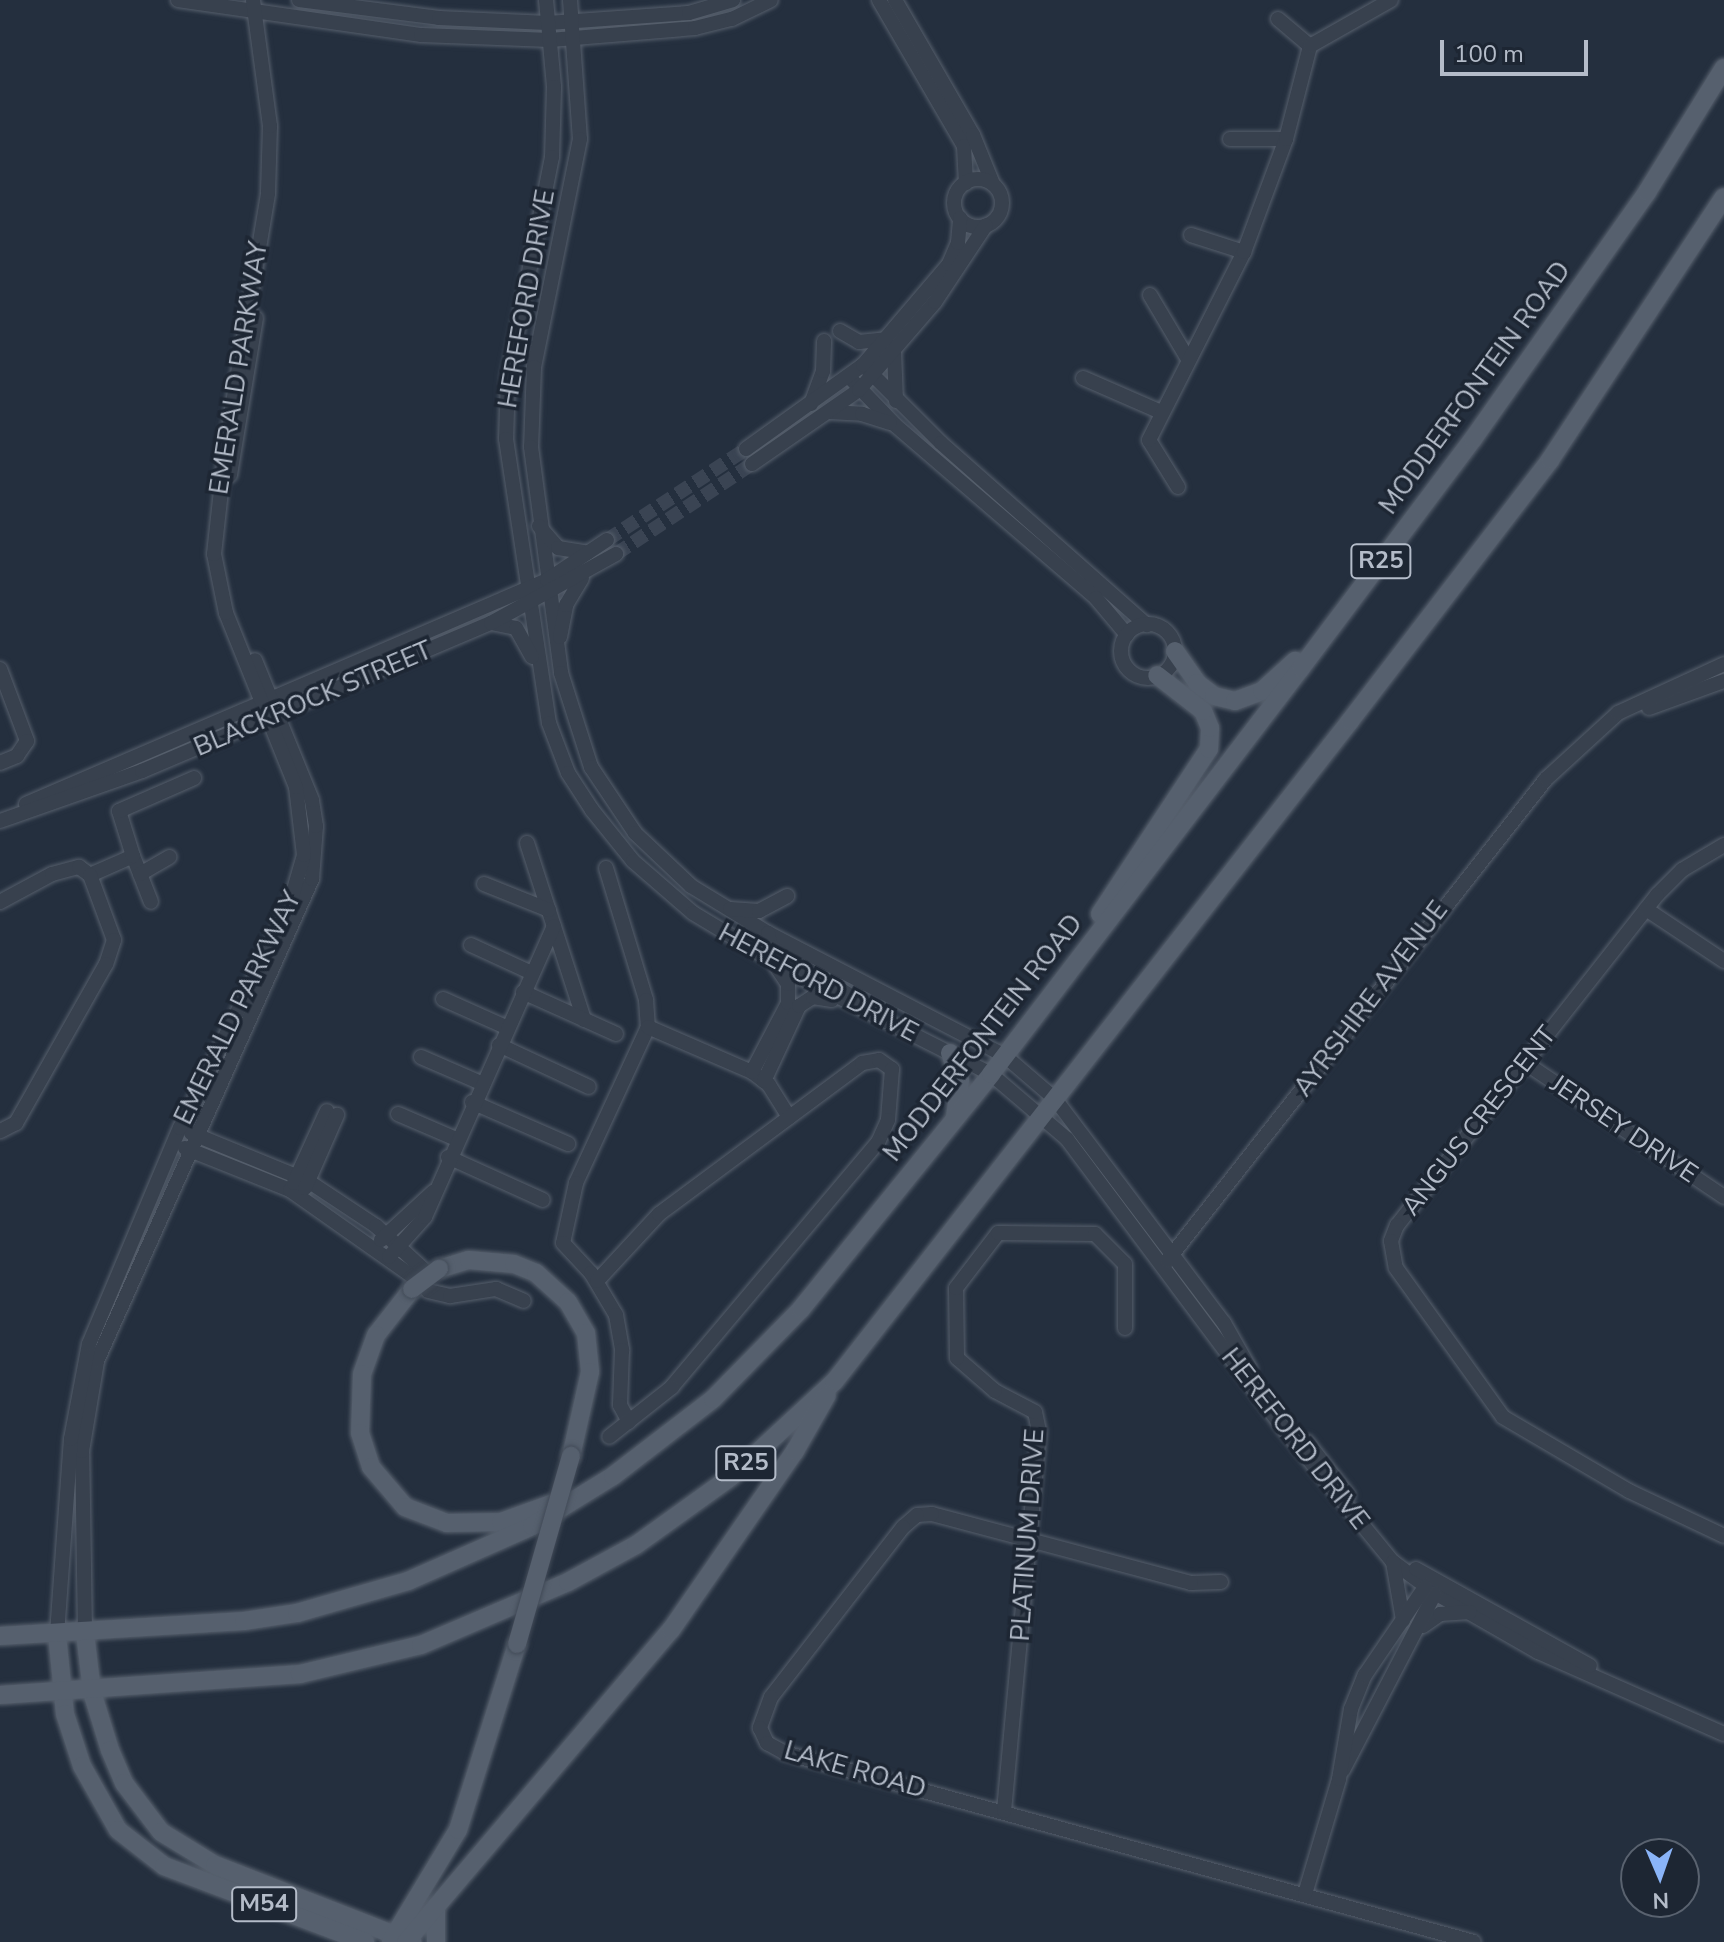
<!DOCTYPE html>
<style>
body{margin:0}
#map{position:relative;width:1724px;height:1942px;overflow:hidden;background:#242f3e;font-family:"Nunito Sans",sans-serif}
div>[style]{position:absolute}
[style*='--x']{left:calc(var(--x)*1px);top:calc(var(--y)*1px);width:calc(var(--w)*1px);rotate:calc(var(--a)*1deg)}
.minor-tunnel>*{height:14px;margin-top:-7px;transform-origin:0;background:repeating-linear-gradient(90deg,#3a4453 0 14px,transparent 0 21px)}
.roads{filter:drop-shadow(0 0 2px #565f6c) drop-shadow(0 0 2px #565f6c)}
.minor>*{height:14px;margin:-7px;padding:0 7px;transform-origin:7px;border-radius:7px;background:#38414e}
.minor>.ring{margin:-7px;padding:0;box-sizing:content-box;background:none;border:14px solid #38414e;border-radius:50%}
.major>*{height:18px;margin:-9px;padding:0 9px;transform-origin:9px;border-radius:9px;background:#56606e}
.bridges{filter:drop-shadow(0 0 2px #414a57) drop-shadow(0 0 2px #414a57)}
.major-bridge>*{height:18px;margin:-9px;padding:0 9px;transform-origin:9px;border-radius:9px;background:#56606e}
span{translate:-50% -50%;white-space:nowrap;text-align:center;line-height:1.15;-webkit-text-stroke:7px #1d2633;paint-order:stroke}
.shield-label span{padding:2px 6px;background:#1d2633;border:2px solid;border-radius:6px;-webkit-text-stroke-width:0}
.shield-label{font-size:24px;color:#b4bcc9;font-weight:700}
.street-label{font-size:26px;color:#b4bcc9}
.north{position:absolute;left:1620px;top:1838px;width:80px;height:80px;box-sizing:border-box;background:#1d2633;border:2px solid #59626f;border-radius:50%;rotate:178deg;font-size:22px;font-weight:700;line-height:32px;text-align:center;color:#b4bcc9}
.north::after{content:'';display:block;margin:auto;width:28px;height:36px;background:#8ab4f8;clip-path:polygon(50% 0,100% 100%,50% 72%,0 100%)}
.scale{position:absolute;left:1440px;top:40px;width:148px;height:36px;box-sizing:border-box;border:4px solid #b4bcc9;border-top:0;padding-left:10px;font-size:24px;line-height:28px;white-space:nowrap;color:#b4bcc9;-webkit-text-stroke:6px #1d2633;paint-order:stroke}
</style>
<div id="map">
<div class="minor-tunnel">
<div style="--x:607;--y:540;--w:166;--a:-33.2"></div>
<div style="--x:616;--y:554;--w:163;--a:-33.5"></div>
</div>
<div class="roads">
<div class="minor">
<div style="--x:178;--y:0;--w:246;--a:8.2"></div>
<div style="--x:421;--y:35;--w:129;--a:2.2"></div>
<div style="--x:550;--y:40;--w:145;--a:-4.7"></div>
<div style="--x:695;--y:28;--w:38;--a:-14"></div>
<div style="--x:732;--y:19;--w:43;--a:-26"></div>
<div style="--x:299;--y:0;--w:141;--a:7.3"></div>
<div style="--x:439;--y:18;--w:109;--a:2.6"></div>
<div style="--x:548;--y:23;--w:141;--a:-4.1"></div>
<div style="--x:689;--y:13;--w:46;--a:-16.5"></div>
<div style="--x:546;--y:0;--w:87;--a:84.7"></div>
<div style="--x:554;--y:87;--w:70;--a:91.6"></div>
<div style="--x:552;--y:157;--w:224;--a:101.3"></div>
<div style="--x:508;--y:377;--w:62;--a:91.8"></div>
<div style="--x:506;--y:439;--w:287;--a:81.4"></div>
<div style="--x:549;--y:723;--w:53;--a:69.2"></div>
<div style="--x:568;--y:773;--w:44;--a:57"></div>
<div style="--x:592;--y:810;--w:65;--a:51.2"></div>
<div style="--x:633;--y:861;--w:79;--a:40.9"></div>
<div style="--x:693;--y:913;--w:126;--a:31"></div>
<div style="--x:801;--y:978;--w:213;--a:26.8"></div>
<div style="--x:991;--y:1074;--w:100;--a:40.5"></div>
<div style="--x:1067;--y:1139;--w:362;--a:53.2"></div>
<div style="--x:1284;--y:1429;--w:172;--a:50.7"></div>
<div style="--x:1393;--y:1562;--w:52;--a:36.4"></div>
<div style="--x:1435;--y:1593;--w:119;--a:29.8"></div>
<div style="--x:1538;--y:1652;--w:203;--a:23.8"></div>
<div style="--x:570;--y:0;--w:139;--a:85.9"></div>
<div style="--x:580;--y:139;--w:233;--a:101.4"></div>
<div style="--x:534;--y:367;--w:80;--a:92.1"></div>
<div style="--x:531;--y:447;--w:228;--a:82.4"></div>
<div style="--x:561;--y:673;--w:99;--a:72.3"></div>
<div style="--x:591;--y:767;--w:79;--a:56.3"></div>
<div style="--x:635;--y:833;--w:77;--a:43.4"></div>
<div style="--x:691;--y:886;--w:90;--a:31.4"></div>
<div style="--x:768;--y:933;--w:267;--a:27.4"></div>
<div style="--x:1005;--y:1056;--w:66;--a:40.7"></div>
<div style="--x:1055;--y:1099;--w:281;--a:53"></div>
<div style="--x:1224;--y:1323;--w:53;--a:60.5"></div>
<div style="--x:879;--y:0;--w:169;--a:59.8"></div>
<div style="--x:964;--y:146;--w:37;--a:87"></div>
<div style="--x:895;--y:0;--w:156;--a:60"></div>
<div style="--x:973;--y:135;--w:53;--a:67.8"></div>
<div style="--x:1278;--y:19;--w:42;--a:40.2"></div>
<div style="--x:1230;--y:139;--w:56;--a:0"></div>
<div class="ring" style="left:954px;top:179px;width:34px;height:34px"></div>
<div style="--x:1191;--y:235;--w:56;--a:17.8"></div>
<div style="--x:1150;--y:295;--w:74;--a:59.3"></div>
<div style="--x:840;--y:331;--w:22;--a:30"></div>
<div style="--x:859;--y:342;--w:27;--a:-6"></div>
<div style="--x:894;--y:351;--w:50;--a:87.7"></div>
<div style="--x:863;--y:365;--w:110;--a:45"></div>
<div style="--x:941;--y:443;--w:275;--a:41.5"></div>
<div style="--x:850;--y:378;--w:65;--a:46.2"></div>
<div style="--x:895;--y:425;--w:265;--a:40.7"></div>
<div style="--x:1096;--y:598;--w:48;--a:50"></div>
<div style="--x:1083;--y:378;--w:85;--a:23.6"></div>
<div style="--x:811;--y:404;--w:35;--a:-70"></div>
<div style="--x:823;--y:371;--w:30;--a:-88"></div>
<div style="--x:829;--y:412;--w:33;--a:3"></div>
<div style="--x:862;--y:414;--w:29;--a:18"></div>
<div style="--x:746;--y:449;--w:144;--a:-35.7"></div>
<div style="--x:863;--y:365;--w:133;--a:-49.6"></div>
<div style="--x:949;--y:264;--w:23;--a:-67"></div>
<div style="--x:958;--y:243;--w:25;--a:-85"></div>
<div style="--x:752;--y:464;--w:130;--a:-34.7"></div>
<div style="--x:859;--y:390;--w:116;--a:-49.2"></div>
<div style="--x:935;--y:302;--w:92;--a:-56.5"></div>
<div style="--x:230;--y:475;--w:159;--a:-80.6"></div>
<div style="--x:1178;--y:487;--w:55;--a:-121.7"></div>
<div style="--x:1149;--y:440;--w:211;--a:-63.2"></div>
<div style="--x:1244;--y:252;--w:121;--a:-69.6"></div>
<div style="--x:1286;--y:139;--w:96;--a:-75.5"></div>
<div style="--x:1310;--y:46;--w:93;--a:-29.6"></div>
<div style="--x:539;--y:526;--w:29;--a:49"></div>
<div style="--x:558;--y:548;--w:30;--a:9"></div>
<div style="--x:491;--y:623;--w:25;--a:11"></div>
<div style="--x:516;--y:628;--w:33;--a:61"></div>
<div class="ring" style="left:1121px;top:624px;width:40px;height:40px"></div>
<div style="--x:560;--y:637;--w:33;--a:-79"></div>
<div style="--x:566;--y:605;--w:31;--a:-59"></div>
<div style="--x:0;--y:669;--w:77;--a:69.4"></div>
<div style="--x:27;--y:741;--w:18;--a:124"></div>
<div style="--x:17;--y:756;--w:18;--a:158"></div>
<div style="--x:1649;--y:708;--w:80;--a:-19.8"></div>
<div style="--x:26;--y:804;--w:567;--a:-23.26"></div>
<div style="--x:547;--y:580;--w:72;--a:-33.7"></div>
<div style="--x:0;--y:821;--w:151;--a:-19.4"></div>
<div style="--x:142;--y:771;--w:379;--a:-23"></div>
<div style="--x:491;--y:623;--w:143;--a:-28.9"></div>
<div style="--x:527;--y:843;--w:186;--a:72.1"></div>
<div style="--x:1724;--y:845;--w:49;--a:149.2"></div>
<div style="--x:1682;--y:870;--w:35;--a:135"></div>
<div style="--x:1657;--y:895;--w:420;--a:128.2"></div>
<div style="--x:1397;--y:1225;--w:17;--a:111"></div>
<div style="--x:1391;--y:1241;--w:27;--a:80"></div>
<div style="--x:1396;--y:1268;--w:183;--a:54.3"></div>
<div style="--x:1503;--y:1417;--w:146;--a:30.4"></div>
<div style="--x:1629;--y:1491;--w:105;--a:25.3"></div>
<div style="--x:133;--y:856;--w:49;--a:68.6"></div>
<div style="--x:606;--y:868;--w:138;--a:73.1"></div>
<div style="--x:646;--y:1000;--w:27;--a:86"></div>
<div style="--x:648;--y:1027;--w:172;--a:114.8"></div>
<div style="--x:576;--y:1183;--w:61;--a:102.2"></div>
<div style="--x:563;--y:1243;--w:41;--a:47"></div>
<div style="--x:591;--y:1273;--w:49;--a:59.2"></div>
<div style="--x:616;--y:1315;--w:36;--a:80"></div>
<div style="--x:622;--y:1350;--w:55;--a:92.1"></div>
<div style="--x:620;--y:1405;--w:19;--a:62"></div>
<div style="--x:140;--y:874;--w:34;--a:-30"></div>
<div style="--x:90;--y:875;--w:47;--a:-23.8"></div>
<div style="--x:133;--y:856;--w:47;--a:-107.3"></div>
<div style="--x:119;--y:811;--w:82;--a:-23.7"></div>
<div style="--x:484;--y:884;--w:70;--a:21.8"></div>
<div style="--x:0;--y:902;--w:59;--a:-28.3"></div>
<div style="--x:52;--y:874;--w:28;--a:-15"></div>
<div style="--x:79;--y:867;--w:14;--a:36"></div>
<div style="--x:90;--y:875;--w:69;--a:69.7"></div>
<div style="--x:114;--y:940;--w:25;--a:108"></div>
<div style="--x:106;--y:964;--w:183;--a:119.5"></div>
<div style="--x:16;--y:1123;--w:18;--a:153"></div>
<div style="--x:730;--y:909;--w:29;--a:4"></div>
<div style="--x:759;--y:911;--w:32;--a:-28"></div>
<div style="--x:1646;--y:909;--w:94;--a:33.7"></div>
<div style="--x:768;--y:933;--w:14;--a:78"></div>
<div style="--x:771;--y:947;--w:116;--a:31.6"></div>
<div style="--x:471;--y:945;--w:67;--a:24.7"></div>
<div style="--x:523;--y:992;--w:102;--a:24.3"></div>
<div style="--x:443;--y:999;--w:69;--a:24"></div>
<div style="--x:648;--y:1027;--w:113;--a:23.4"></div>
<div style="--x:752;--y:1072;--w:21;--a:37"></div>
<div style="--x:769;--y:1085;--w:38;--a:58"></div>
<div style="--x:499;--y:1045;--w:99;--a:25"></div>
<div style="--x:421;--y:1057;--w:65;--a:23.4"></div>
<div style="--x:1524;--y:1062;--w:241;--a:34"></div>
<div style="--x:752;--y:1072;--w:78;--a:-62.4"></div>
<div style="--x:788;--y:1003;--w:19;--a:-90"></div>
<div style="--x:788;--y:984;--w:22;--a:-124"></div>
<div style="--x:764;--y:1081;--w:83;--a:-65"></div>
<div style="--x:799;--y:1006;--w:17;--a:-33"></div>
<div style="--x:813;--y:997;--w:19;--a:9"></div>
<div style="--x:472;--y:1102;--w:105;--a:23.6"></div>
<div style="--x:398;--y:1114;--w:63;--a:23.3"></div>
<div style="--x:191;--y:1133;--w:126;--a:22.3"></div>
<div style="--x:308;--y:1181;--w:82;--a:33.5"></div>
<div style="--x:376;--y:1226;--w:64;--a:42.5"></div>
<div style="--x:185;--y:1148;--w:113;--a:21.8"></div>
<div style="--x:290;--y:1190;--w:149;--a:35.2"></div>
<div style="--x:448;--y:1157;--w:104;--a:24.4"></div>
<div style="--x:294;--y:1183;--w:79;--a:-65.4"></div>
<div style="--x:305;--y:1188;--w:80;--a:-66.3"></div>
<div style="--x:381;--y:1240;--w:71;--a:-42.7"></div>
<div style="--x:389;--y:1257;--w:54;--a:-48"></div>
<div style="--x:425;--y:1217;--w:318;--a:-66.1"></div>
<div style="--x:1167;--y:1261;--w:613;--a:-51.82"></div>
<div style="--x:1546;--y:779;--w:98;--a:-42.5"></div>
<div style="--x:1618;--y:713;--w:117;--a:-24.8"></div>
<div style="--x:597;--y:1281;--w:91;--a:-47.2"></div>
<div style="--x:659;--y:1214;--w:253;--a:-36.6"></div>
<div style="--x:862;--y:1063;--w:17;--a:-10"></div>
<div style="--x:879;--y:1060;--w:16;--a:35"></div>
<div style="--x:892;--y:1069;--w:51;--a:94.5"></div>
<div style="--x:888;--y:1120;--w:24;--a:114"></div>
<div style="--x:878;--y:1142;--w:320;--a:130.1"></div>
<div style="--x:672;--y:1387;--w:80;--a:141.6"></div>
<div style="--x:428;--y:1291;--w:23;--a:13"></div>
<div style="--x:450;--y:1296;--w:47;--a:-8.7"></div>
<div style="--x:496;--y:1289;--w:30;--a:23"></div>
<div style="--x:1307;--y:1442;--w:67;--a:52.3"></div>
<div style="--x:1393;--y:1562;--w:59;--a:80.2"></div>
<div style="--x:1416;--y:1569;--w:199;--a:29.1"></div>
<div style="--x:1221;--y:1582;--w:30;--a:178"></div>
<div style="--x:1191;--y:1583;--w:268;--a:-165.1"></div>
<div style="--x:932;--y:1514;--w:15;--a:176"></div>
<div style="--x:917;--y:1515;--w:18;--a:139"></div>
<div style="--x:903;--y:1527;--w:215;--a:127.8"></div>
<div style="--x:771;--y:1697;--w:33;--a:110"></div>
<div style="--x:760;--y:1728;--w:17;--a:65"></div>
<div style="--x:767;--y:1743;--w:21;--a:29"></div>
<div style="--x:785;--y:1753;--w:714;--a:15.34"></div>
<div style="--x:1423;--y:1626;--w:21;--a:-35"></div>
<div style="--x:1440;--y:1614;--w:30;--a:-4"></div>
<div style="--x:85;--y:1633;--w:182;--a:-90.9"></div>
<div style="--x:82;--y:1451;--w:91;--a:-80.5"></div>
<div style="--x:97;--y:1361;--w:528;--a:-65.96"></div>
<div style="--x:312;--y:879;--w:53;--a:-85.7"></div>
<div style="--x:316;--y:826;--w:26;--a:-99"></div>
<div style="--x:312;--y:800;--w:151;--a:-112.2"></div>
<div style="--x:57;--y:1634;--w:196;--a:-85.9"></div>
<div style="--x:71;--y:1439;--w:97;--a:-79.3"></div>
<div style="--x:89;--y:1344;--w:234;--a:-67.2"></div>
<div style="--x:180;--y:1128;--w:246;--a:-63.7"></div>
<div style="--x:289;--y:907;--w:54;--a:-73.9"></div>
<div style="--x:304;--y:855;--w:68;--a:-96.7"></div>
<div style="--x:296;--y:787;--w:188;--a:-111.9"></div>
<div style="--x:226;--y:613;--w:60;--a:-101.5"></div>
<div style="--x:214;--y:554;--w:110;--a:-83.7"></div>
<div style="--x:226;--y:445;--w:255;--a:-80.5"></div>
<div style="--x:268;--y:193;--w:67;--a:-88.3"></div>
<div style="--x:270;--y:126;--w:127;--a:-97.7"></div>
<div style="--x:1343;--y:1770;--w:199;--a:-62.5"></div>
<div style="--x:1004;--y:1811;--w:382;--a:-84.7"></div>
<div style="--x:1039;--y:1431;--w:19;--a:-102"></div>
<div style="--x:1035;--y:1412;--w:45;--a:-152.3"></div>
<div style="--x:995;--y:1391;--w:50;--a:-139"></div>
<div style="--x:957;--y:1358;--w:70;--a:-90.8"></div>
<div style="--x:956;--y:1288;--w:69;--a:-52.6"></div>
<div style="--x:998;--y:1233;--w:97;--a:0.6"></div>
<div style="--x:1095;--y:1234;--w:42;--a:45"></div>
<div style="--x:1125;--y:1264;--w:64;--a:90"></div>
<div style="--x:1305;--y:1894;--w:120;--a:-73.5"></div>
<div style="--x:1339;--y:1779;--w:71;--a:-80.3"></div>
<div style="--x:1351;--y:1709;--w:37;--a:-68"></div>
<div style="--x:1365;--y:1675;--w:107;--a:-55.7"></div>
</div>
<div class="major">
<div style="--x:1175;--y:651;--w:39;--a:55"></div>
<div style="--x:1197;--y:683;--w:21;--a:37"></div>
<div style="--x:1214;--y:696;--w:22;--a:13"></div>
<div style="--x:1235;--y:701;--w:29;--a:-20"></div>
<div style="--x:1262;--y:691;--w:45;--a:-42.3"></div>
<div style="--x:1100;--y:914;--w:198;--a:-56.6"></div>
<div style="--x:1209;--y:749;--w:21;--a:-87"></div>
<div style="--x:1210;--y:728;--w:18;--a:-112"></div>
<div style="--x:1203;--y:711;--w:58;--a:-142"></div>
<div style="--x:950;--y:1053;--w:30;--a:70"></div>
<div style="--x:960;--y:1081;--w:35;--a:98"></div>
<div style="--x:439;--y:1269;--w:31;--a:-17"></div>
<div style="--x:469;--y:1260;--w:45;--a:5.1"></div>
<div style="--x:514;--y:1264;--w:24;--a:22"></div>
<div style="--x:536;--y:1273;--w:43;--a:42.2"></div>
<div style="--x:568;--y:1302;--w:36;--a:60"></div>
<div style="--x:586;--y:1333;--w:39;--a:84"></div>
<div style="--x:590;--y:1372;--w:86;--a:102.7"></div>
<div style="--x:412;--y:1289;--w:58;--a:128"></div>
<div style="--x:376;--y:1335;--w:41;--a:109.7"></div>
<div style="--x:362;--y:1374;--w:59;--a:91.9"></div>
<div style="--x:360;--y:1433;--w:36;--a:72"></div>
<div style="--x:371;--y:1467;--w:52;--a:49.6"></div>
<div style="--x:405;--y:1507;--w:45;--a:20.9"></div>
<div style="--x:447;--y:1523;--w:54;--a:-1.1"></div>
<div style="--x:501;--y:1522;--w:53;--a:-19.8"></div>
<div style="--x:85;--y:1633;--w:59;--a:83.2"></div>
<div style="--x:92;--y:1692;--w:61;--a:72.8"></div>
<div style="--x:110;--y:1750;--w:36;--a:67"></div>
<div style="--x:124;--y:1783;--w:61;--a:52.9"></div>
<div style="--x:161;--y:1832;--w:63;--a:31.4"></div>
<div style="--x:215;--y:1865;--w:212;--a:21.3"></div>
<div style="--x:57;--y:1634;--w:80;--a:84.3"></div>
<div style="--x:65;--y:1714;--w:55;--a:71.9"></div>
<div style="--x:82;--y:1766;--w:73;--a:60.6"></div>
<div style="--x:118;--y:1830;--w:58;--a:38"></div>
<div style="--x:164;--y:1866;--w:215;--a:20.7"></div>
<div style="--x:0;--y:1636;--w:244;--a:-3.5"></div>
<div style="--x:244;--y:1621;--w:54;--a:-8.6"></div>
<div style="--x:297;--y:1613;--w:116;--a:-16.1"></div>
<div style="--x:408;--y:1581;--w:136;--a:-23.9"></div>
<div style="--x:532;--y:1526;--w:95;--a:-31.7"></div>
<div style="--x:613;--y:1476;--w:126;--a:-37.6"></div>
<div style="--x:713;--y:1399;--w:126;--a:-45.6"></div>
<div style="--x:801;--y:1309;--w:302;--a:-51"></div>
<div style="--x:991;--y:1074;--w:511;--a:-52.64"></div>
<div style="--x:1301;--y:668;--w:286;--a:-53.1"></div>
<div style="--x:1473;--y:439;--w:302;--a:-54.8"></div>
<div style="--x:1647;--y:192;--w:146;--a:-58.2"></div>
<div style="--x:0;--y:1695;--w:301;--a:-4"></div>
<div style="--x:300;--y:1674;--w:124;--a:-13.5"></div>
<div style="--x:421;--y:1645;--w:160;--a:-23.2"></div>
<div style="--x:568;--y:1582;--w:77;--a:-28.6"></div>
<div style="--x:636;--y:1545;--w:118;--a:-35.7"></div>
<div style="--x:732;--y:1476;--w:139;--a:-42.7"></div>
<div style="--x:834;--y:1382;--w:839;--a:-52.02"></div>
<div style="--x:1350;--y:721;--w:329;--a:-52.5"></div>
<div style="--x:1550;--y:460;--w:315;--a:-56.5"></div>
<div style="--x:436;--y:1906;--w:36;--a:90"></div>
<div style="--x:391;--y:1941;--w:130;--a:-58.9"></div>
<div style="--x:458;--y:1830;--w:195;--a:-72.4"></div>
<div style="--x:406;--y:1942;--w:409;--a:-49.7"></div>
<div style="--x:671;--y:1630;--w:218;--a:-55.3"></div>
<div style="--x:795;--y:1451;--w:64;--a:-60.3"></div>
</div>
</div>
<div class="bridges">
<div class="major-bridge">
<div style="--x:412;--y:1289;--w:34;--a:-37"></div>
<div style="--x:517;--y:1644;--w:196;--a:-74"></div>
</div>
</div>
<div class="shield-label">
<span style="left:1381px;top:561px">R25</span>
<span style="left:746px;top:1463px">R25</span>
<span style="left:264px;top:1904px">M54</span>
</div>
<div class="street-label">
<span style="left:527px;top:299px;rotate:-80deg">HEREFORD DRIVE</span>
<span style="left:239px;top:368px;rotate:-81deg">EMERALD PARKWAY</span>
<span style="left:1475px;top:388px;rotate:-54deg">MODDERFONTEIN ROAD</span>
<span style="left:313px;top:699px;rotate:-23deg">BLACKROCK STREET</span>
<span style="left:818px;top:983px;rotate:28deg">HEREFORD DRIVE</span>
<span style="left:1371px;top:999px;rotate:-53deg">AYRSHIRE AVENUE</span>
<span style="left:238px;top:1008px;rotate:-64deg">EMERALD PARKWAY</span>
<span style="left:983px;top:1038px;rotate:-52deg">MODDERFONTEIN ROAD</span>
<span style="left:1479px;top:1121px;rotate:-52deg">ANGUS CRESCENT</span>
<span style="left:1624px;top:1129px;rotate:34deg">JERSEY DRIVE</span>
<span style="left:1295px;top:1439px;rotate:52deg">HEREFORD DRIVE</span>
<span style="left:1028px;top:1535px;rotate:-86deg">PLATINUM DRIVE</span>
<span style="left:855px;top:1770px;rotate:16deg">LAKE ROAD</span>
</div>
<div class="north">N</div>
<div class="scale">100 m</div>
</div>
